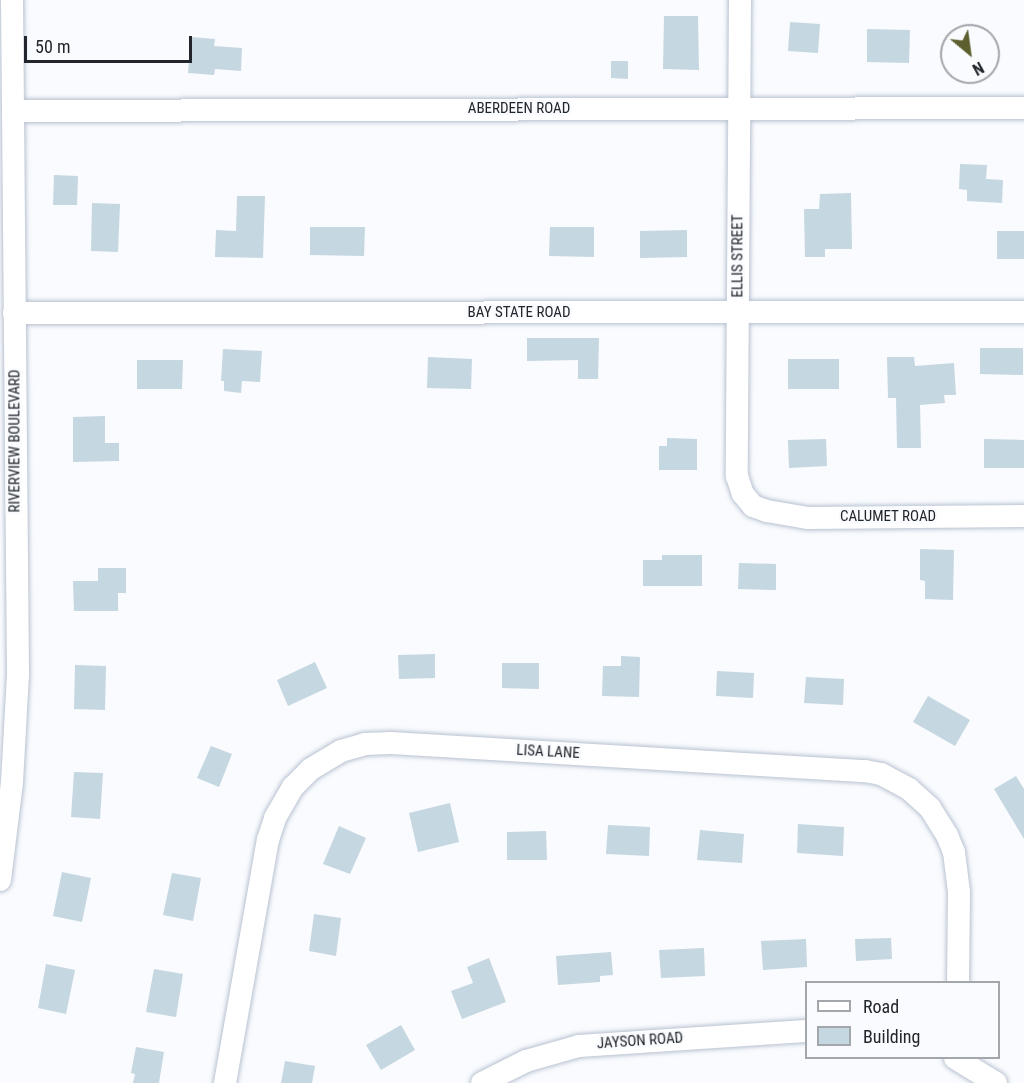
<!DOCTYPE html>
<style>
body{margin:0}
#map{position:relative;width:1024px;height:1083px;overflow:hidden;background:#f9fbfe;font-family:"Roboto Condensed",sans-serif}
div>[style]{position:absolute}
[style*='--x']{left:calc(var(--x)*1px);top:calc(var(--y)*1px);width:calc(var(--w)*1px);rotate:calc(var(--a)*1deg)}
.building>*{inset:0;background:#c5d7e0}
.roads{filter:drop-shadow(0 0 2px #b9c2d1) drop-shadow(0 0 2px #b9c2d1)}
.minor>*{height:22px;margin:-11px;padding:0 11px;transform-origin:11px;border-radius:11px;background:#fff}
span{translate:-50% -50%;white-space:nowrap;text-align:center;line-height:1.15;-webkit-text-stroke:5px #f9fbfe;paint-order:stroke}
.street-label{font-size:15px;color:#22262c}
.legend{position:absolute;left:805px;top:981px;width:195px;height:78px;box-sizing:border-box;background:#f9fbfe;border:2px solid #a3a6aa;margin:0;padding:8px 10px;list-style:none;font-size:18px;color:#22262c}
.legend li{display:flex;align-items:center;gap:12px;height:30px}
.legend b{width:30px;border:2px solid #a3a6aa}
.north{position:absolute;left:940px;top:24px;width:60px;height:60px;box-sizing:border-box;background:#f9fbfe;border:2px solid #a3a6aa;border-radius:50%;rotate:151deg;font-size:16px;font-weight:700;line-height:24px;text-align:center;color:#22262c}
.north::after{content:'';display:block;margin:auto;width:21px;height:27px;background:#5d602e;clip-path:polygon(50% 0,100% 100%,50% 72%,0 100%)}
.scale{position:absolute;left:24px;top:36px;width:168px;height:27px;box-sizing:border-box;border:3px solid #22262c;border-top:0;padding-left:8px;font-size:18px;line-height:21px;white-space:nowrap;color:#22262c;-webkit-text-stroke:4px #f9fbfe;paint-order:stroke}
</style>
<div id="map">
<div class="building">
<div style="clip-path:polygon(664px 16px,698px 16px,699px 70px,663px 69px)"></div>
<div style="clip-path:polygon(790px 22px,820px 24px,818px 53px,788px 51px)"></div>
<div style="clip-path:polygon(867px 29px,910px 30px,909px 63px,867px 62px)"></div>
<div style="clip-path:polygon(191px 37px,215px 39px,214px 46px,242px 48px,241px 71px,215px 69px,214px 75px,188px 73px)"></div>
<div style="clip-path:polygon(611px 61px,628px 61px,628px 79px,611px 78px)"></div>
<div style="clip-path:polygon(960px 164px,987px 165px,986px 179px,1003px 180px,1002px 203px,967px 201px,967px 190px,959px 189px)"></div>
<div style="clip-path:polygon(54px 175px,78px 176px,77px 205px,53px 205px)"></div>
<div style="clip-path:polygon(851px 193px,852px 249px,825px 249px,825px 257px,805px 257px,804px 209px,819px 209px,820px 194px)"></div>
<div style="clip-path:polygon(237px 196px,265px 196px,263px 258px,215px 257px,216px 230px,236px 231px)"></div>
<div style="clip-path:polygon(92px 203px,120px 204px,118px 252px,91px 251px)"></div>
<div style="clip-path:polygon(310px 227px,365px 227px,364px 256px,310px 255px)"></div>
<div style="clip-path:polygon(550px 227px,594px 227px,594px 257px,549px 256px)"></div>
<div style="clip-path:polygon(687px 230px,687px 257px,640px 258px,640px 231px)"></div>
<div style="clip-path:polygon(997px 231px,1024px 231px,1024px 259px,997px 259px)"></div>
<div style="clip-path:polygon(527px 338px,599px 338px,598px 379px,578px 379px,578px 360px,527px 361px)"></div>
<div style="clip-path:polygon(980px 348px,1023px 348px,1023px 375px,980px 374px)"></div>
<div style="clip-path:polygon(223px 349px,262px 351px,260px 382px,242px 381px,241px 393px,224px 391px,224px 381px,221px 381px)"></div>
<div style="clip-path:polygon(428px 357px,472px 359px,471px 389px,427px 388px)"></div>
<div style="clip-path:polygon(887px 357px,914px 357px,915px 366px,954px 363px,956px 395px,944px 395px,945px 403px,920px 405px,921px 448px,897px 448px,896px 398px,888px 398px)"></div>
<div style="clip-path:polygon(788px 359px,839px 359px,839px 389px,788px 389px)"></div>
<div style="clip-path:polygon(137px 360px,183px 360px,182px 389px,137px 389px)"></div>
<div style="clip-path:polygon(105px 416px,105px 443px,119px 443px,119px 461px,73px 462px,73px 417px)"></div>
<div style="clip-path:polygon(667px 438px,697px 439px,697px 470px,659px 470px,659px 446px,667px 446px)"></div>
<div style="clip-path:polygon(826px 439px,827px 466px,789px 468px,788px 440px)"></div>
<div style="clip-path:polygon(984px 439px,1024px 440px,1024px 468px,984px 468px)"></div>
<div style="clip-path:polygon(920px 549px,954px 550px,953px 600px,925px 599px,925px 581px,920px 580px)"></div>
<div style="clip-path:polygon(662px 555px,702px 555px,702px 586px,643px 586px,643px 560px,662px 560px)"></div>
<div style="clip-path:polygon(739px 563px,776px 564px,776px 590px,738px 589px)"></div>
<div style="clip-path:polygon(98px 568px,126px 568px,126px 593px,118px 593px,118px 611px,74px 611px,73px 581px,98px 581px)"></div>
<div style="clip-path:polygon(435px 654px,435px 678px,399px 679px,398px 655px)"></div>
<div style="clip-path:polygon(621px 656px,640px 657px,639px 697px,602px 696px,603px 666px,621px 666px)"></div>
<div style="clip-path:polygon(315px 662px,327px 688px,288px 706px,277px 680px)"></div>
<div style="clip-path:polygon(502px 663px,539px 663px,539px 689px,502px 688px)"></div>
<div style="clip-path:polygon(75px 665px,106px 666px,105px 710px,74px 709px)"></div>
<div style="clip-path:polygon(717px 671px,754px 673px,753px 698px,716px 696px)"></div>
<div style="clip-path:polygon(806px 677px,844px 679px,843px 705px,804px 703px)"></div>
<div style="clip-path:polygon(928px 696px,970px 720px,955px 746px,913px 722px)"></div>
<div style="clip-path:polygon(211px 746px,232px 754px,219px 787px,197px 778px)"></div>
<div style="clip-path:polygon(74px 772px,103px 773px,100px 819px,71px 817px)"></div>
<div style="clip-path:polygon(1016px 776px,1024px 789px,1024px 839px,994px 789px)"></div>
<div style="clip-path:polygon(450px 803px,459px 842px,418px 852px,409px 813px)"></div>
<div style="clip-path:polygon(798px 824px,844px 827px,843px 856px,797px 853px)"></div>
<div style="clip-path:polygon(608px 825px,650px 827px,649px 856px,606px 854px)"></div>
<div style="clip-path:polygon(339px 826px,366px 838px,350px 874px,323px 864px)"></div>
<div style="clip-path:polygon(700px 830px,744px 834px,742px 863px,697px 860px)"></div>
<div style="clip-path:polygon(546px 831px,547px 860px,507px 860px,507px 832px)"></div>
<div style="clip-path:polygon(62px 872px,91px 878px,82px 922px,53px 916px)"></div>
<div style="clip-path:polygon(172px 873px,201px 878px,193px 921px,163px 915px)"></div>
<div style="clip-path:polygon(314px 914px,341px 918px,336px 956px,309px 951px)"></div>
<div style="clip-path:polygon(891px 938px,892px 959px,856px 961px,855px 939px)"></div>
<div style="clip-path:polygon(806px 939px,807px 967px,763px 970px,761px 941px)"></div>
<div style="clip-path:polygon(704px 948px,705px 976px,661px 978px,659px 950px)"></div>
<div style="clip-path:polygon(611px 952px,613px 975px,600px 976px,600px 982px,558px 985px,556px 956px)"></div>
<div style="clip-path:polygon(489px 958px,506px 1002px,462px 1019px,451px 991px,473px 983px,467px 967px)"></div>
<div style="clip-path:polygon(46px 964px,75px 970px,66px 1014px,38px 1008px)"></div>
<div style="clip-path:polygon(154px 969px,183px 974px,176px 1017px,146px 1012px)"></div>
<div style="clip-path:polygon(401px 1025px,415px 1050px,381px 1070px,366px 1045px)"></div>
<div style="clip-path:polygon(136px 1047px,164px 1052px,159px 1083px,133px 1083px,135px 1074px,131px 1073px)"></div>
<div style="clip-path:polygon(285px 1061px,315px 1066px,312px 1083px,281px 1083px)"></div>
</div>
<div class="roads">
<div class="minor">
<div style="--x:740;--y:0;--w:476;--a:90.4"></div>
<div style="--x:737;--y:476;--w:19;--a:72"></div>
<div style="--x:743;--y:494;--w:16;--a:50"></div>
<div style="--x:753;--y:506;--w:15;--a:20"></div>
<div style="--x:767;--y:511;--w:42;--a:9.7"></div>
<div style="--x:808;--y:518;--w:216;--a:-0.5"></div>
<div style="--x:13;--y:111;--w:1011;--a:-0.17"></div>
<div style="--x:14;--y:313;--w:1010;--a:-0.06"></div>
<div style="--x:0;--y:880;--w:99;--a:-83"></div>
<div style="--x:12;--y:782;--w:109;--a:-86.8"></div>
<div style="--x:18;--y:673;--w:673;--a:-90.51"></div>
<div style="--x:955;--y:1058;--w:48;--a:31.4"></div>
<div style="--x:225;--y:1083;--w:247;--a:-80"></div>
<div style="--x:268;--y:840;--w:23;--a:-72"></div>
<div style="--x:275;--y:818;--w:36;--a:-60"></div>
<div style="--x:293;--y:787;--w:25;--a:-45"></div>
<div style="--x:311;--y:769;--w:35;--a:-31"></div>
<div style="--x:341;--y:751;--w:25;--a:-16"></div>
<div style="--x:365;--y:744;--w:26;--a:-2"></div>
<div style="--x:391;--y:743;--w:475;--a:3.4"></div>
<div style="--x:865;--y:771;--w:16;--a:11"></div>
<div style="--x:881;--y:774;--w:32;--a:28"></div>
<div style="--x:909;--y:789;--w:28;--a:42"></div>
<div style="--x:930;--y:808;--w:32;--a:58"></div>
<div style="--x:947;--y:835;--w:18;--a:68"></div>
<div style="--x:954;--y:852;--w:40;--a:82.9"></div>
<div style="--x:959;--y:892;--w:90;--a:90.6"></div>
<div style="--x:482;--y:1083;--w:49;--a:-26.6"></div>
<div style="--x:526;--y:1061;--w:55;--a:-15.8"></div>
<div style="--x:579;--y:1046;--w:227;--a:-3.8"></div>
</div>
</div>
<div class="street-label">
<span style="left:519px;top:109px">ABERDEEN ROAD</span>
<span style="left:738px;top:256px;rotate:-90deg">ELLIS STREET</span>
<span style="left:519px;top:313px">BAY STATE ROAD</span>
<span style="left:15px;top:441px;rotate:-90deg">RIVERVIEW BOULEVARD</span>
<span style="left:888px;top:517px">CALUMET ROAD</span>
<span style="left:548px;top:752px;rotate:3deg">LISA LANE</span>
<span style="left:640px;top:1041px;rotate:-4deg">JAYSON ROAD</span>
</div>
<ul class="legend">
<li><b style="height:8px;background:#fff"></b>Road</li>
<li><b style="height:16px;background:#c5d7e0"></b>Building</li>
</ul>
<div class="north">N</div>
<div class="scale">50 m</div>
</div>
